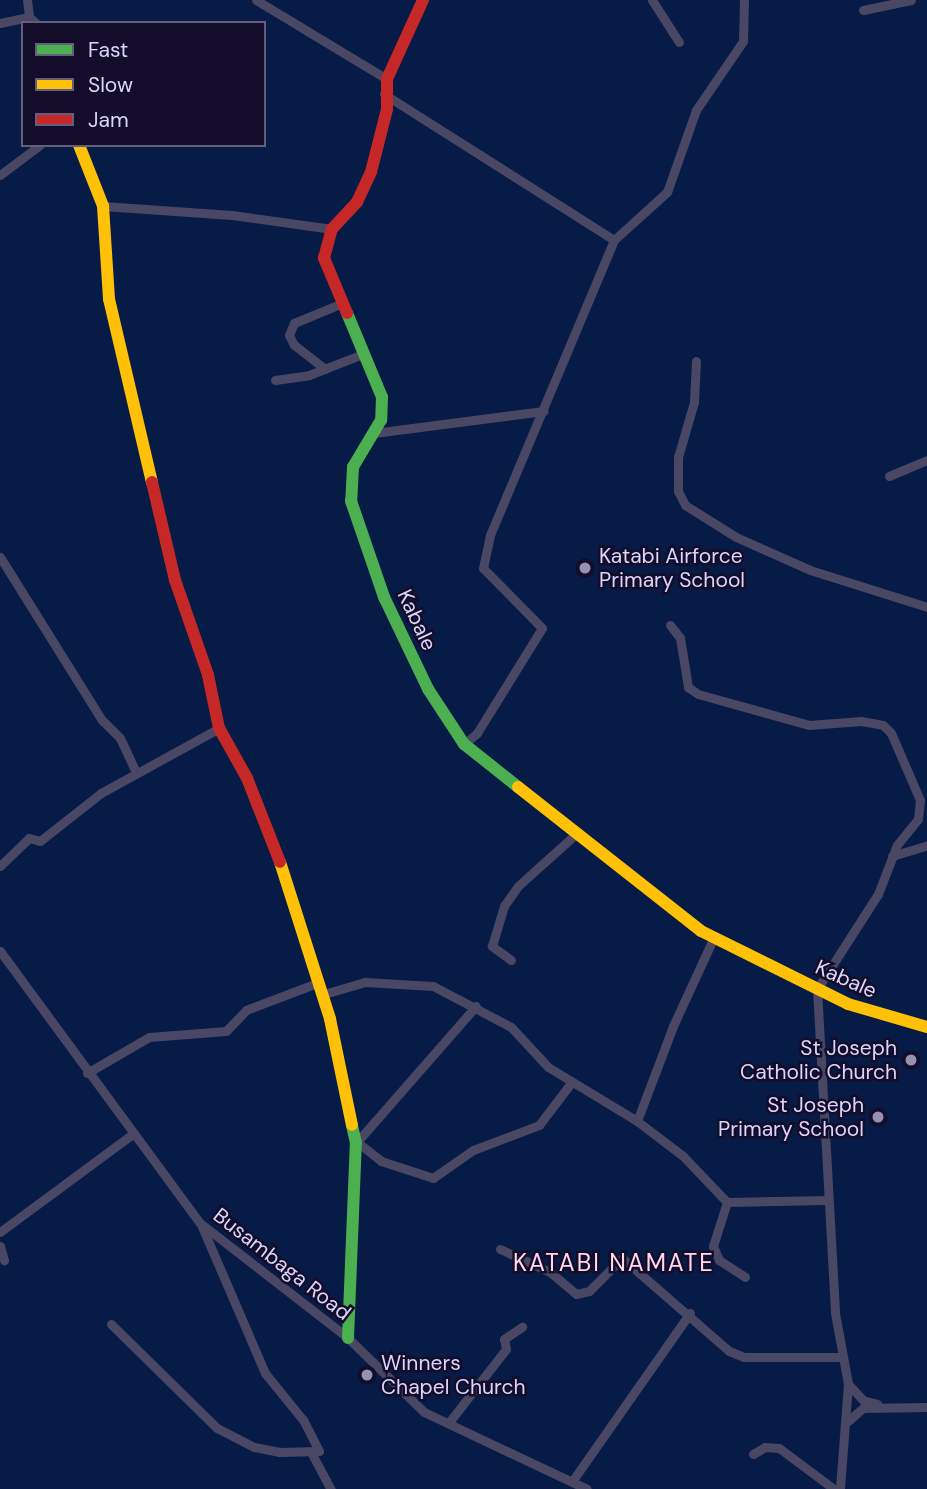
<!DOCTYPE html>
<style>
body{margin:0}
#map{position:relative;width:927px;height:1489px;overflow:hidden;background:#161323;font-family:"DM Sans",sans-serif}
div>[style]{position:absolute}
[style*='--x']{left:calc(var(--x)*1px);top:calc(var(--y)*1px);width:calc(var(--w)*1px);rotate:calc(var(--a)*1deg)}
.water>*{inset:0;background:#071b47}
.street>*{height:9px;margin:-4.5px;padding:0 4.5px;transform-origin:4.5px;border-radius:4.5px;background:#494764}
.fast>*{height:12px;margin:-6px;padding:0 6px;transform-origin:6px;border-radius:6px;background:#4caf50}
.slow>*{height:12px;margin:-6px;padding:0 6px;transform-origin:6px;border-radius:6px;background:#ffc107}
.jam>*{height:12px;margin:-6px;padding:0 6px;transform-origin:6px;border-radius:6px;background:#c62828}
.dots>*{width:19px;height:19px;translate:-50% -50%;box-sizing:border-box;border:4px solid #130d29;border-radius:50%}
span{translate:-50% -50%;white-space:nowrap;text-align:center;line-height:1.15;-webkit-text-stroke:5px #130d29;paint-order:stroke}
.poi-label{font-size:21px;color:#dbd5ff}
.left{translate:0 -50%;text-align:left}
.right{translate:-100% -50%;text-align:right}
.street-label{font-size:21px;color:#dbd5ff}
.quarter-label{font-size:24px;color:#ffd7ef;letter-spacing:2px}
.legend{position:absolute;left:21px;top:21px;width:245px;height:126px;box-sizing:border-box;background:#130d29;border:2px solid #635d7f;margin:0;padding:9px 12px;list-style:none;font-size:21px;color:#dbd5ff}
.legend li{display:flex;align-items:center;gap:14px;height:35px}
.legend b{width:35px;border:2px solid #635d7f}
</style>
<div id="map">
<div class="water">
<div style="clip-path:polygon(evenodd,0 0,927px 0,927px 1489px,0 1489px,0 0,23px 23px,264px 23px,264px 145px,23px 145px,23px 23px)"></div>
</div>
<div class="street">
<div style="--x:27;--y:0;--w:17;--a:83"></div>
<div style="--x:29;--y:17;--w:9;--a:41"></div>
<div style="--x:256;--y:0;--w:153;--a:31.1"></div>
<div style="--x:652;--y:0;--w:50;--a:57.3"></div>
<div style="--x:863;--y:10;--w:49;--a:-11.8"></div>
<div style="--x:0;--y:23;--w:30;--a:-12"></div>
<div style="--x:384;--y:94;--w:272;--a:32.4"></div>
<div style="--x:0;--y:175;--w:50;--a:-36.9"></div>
<div style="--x:103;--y:206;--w:129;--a:4"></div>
<div style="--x:232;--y:215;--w:101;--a:8"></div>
<div style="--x:696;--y:361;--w:41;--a:92.8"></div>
<div style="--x:694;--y:402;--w:57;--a:106.2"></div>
<div style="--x:678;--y:457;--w:34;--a:90"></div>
<div style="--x:678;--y:491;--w:16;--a:63"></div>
<div style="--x:685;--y:505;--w:60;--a:32.1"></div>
<div style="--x:736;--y:537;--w:81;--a:24"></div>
<div style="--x:810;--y:570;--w:123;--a:17.5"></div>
<div style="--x:325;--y:369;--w:39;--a:-142"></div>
<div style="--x:294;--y:345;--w:11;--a:-117"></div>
<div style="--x:289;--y:335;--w:13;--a:-67"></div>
<div style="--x:294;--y:323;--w:50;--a:-22.4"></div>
<div style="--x:275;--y:380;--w:34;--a:-8"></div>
<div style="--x:309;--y:375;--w:58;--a:-21.3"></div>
<div style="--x:374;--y:433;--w:171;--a:-7.4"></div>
<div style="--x:889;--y:476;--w:41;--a:-22.8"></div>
<div style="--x:0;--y:557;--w:192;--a:58"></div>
<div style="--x:102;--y:720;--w:25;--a:45"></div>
<div style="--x:120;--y:738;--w:38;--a:65"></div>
<div style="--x:670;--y:625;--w:16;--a:52"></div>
<div style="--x:680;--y:638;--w:50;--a:80.7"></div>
<div style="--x:688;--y:687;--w:12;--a:35"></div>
<div style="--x:698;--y:694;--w:115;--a:15.6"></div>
<div style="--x:809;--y:725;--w:52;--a:-4.4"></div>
<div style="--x:861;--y:721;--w:22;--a:10"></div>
<div style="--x:883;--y:725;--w:11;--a:45"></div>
<div style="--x:891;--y:733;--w:73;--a:66.6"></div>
<div style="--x:920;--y:800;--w:19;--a:96"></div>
<div style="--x:918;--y:819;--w:33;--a:129"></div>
<div style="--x:897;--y:845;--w:53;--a:111.2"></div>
<div style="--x:878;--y:894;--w:113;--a:122.7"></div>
<div style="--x:817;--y:989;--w:324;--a:86.8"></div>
<div style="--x:835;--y:1313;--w:72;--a:79.6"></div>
<div style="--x:848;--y:1384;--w:105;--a:94.4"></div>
<div style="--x:464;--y:744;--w:17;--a:-40"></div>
<div style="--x:477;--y:733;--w:123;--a:-58.2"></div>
<div style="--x:542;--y:628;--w:84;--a:-134.5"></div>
<div style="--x:483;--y:568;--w:34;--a:-78"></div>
<div style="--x:490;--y:535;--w:320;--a:-67.2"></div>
<div style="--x:614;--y:240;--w:72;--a:-42.2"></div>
<div style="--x:667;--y:192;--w:87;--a:-70.5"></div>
<div style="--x:696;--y:110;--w:83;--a:-55.7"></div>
<div style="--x:743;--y:41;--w:41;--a:-88.6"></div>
<div style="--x:892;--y:856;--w:37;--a:-17"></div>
<div style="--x:0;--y:866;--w:40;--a:-44"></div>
<div style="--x:29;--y:838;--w:11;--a:15"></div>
<div style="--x:40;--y:841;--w:78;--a:-38.2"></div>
<div style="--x:101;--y:793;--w:135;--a:-28.8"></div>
<div style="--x:0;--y:951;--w:338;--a:53.7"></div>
<div style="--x:200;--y:1223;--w:187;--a:37.8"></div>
<div style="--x:348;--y:1338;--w:106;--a:44.2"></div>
<div style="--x:424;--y:1412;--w:180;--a:25.3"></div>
<div style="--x:511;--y:960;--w:24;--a:-144"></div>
<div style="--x:492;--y:946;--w:42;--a:-73.3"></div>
<div style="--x:504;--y:906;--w:24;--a:-55"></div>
<div style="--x:518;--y:886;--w:81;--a:-42"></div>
<div style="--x:324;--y:994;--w:43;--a:-16.3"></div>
<div style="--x:365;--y:982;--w:68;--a:3.4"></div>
<div style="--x:433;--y:986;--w:88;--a:27.7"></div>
<div style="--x:511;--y:1027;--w:54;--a:47.2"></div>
<div style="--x:548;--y:1067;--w:104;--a:31.2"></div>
<div style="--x:637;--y:1121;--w:58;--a:37.3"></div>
<div style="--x:683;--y:1156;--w:64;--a:46.3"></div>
<div style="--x:727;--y:1202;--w:100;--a:-1.1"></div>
<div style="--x:87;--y:1073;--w:72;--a:-30.1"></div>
<div style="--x:149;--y:1037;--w:77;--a:-4.5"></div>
<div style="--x:226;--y:1031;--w:29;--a:-46"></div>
<div style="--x:246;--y:1010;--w:76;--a:-20.8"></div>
<div style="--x:637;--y:1121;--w:102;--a:-69.2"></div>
<div style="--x:673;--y:1026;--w:96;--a:-65.3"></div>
<div style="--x:357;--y:1142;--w:31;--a:38"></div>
<div style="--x:381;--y:1161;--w:55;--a:18.1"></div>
<div style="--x:433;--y:1178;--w:49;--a:-35"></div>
<div style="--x:473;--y:1150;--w:71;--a:-20.7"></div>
<div style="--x:539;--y:1125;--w:53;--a:-52.7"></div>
<div style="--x:356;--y:1143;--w:182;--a:-48.8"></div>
<div style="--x:727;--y:1202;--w:46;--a:107.7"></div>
<div style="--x:713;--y:1246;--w:15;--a:67"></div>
<div style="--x:719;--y:1260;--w:31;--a:33"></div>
<div style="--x:0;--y:1232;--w:163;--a:-36.5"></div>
<div style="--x:0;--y:1246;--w:15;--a:74"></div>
<div style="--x:500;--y:1249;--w:55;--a:24.7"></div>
<div style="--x:550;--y:1272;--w:34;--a:40"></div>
<div style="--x:576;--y:1294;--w:13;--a:-13"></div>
<div style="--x:589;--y:1291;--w:47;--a:-45"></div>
<div style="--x:622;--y:1258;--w:142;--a:41"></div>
<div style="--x:729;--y:1351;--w:16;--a:22"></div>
<div style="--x:744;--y:1357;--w:98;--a:0"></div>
<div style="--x:111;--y:1324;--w:148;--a:44.5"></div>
<div style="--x:217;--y:1428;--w:42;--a:27.2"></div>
<div style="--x:254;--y:1447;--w:25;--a:11"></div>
<div style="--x:279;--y:1452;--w:40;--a:-1.4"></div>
<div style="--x:319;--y:1451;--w:35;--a:-117"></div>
<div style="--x:303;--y:1420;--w:60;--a:-129"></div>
<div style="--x:265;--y:1373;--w:159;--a:-113.3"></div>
<div style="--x:849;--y:1385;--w:21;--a:47"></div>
<div style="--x:863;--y:1400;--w:15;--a:16"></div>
<div style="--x:450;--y:1421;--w:91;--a:-52.1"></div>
<div style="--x:506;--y:1349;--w:10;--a:-101"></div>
<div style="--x:504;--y:1339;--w:22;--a:-34"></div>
<div style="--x:848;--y:1421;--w:20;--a:-41"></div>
<div style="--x:863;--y:1408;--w:64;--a:-0.9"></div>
<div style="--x:312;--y:1454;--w:40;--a:62"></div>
<div style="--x:753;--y:1454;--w:14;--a:-30"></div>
<div style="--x:765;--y:1447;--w:14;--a:4"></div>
<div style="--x:779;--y:1448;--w:69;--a:36.7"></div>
<div style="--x:573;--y:1480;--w:204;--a:-55"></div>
</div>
<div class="fast">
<div style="--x:347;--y:313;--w:91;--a:67.4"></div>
<div style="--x:382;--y:397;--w:23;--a:92"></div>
<div style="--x:381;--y:420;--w:55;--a:120.8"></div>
<div style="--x:353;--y:467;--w:34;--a:93"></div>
<div style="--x:351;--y:501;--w:102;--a:71"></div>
<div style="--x:384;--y:597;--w:102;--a:64.4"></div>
<div style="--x:428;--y:689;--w:66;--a:56.8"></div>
<div style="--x:464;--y:744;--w:69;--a:38.5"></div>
<div style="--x:348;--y:1338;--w:195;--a:-87.7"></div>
<div style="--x:356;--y:1143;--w:18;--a:-103"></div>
</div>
<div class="slow">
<div style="--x:79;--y:145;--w:66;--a:68.5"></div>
<div style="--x:103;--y:206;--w:93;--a:86.3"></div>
<div style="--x:109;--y:299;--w:188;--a:76.8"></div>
<div style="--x:518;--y:787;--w:233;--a:38.2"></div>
<div style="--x:701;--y:931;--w:164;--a:26.4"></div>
<div style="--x:848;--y:1004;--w:82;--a:16.2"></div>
<div style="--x:280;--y:862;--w:165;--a:72.3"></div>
<div style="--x:330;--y:1019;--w:108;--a:78.3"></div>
</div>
<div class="jam">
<div style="--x:347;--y:313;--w:60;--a:-112.7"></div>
<div style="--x:324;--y:258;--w:30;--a:-75"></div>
<div style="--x:332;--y:229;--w:37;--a:-47"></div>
<div style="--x:357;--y:202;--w:33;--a:-65"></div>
<div style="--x:371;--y:172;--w:65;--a:-75.7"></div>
<div style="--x:387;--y:109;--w:30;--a:-90"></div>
<div style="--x:387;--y:79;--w:87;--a:-65.5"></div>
<div style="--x:152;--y:482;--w:101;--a:76.8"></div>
<div style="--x:175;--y:580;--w:101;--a:70.8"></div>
<div style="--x:208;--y:675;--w:54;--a:78.3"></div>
<div style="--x:219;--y:728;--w:57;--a:60.8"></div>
<div style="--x:247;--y:778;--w:90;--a:68.6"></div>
</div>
<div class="dots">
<div style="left:585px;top:568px;background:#9691b2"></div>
<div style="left:911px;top:1060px;background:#9691b2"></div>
<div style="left:878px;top:1117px;background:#9691b2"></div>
<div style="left:367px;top:1375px;background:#9691b2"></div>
</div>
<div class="poi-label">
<span class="left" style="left:599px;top:568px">Katabi Airforce<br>Primary School</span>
<span class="right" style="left:897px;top:1060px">St Joseph<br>Catholic Church</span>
<span class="right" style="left:864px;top:1117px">St Joseph<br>Primary School</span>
<span class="left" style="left:381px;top:1375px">Winners<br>Chapel Church</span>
</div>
<div class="street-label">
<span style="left:417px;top:620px;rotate:65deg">Kabale</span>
<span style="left:846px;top:979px;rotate:24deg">Kabale</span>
<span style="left:282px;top:1264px;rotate:38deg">Busambaga Road</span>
</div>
<div class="quarter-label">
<span style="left:614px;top:1263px">KATABI NAMATE</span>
</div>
<ul class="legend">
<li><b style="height:9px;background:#4caf50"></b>Fast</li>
<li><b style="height:9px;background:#ffc107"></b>Slow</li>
<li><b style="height:9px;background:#c62828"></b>Jam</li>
</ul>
</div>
